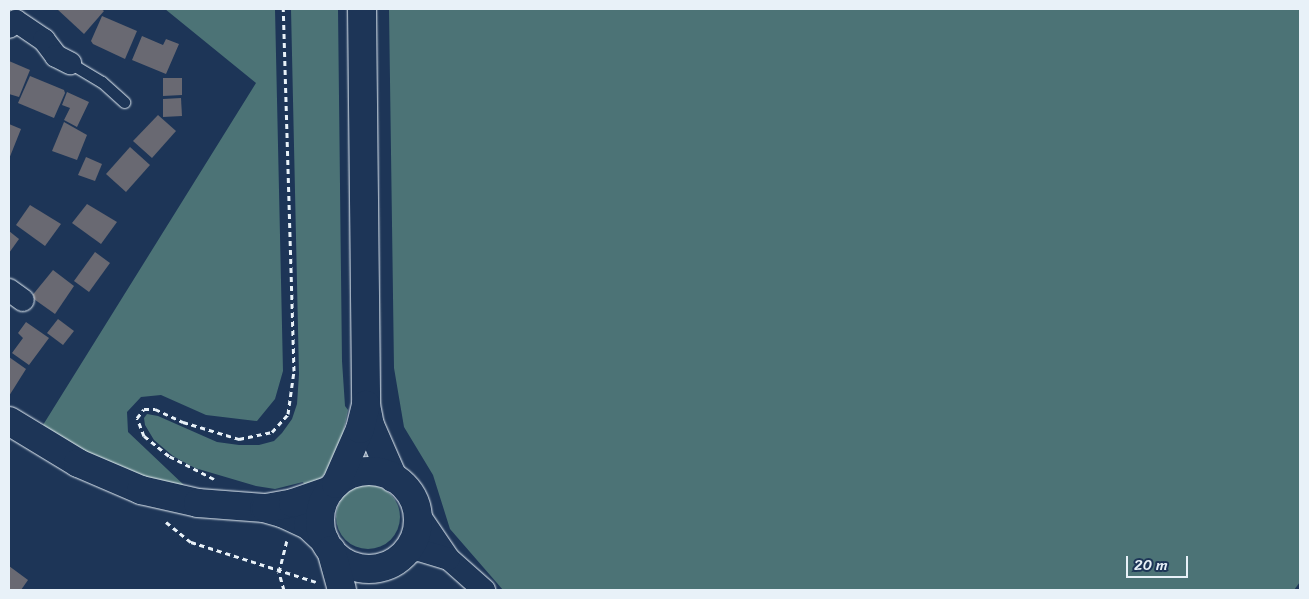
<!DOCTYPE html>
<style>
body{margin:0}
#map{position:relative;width:1309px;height:599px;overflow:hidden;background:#1d3557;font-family:Sriracha,sans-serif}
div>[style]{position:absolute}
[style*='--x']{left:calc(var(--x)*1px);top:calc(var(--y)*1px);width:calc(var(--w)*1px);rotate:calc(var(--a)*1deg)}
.green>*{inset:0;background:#4c7376}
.round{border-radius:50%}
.building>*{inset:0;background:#696972}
.path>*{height:3px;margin-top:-1.5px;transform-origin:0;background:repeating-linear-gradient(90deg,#e8f1f8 0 5px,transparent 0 9px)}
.roads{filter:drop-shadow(0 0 1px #e8f1f8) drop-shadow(0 0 1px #e8f1f8)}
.lane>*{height:11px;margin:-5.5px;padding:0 5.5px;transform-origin:5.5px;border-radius:5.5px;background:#1d3557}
.street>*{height:22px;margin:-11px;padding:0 11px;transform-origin:11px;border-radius:11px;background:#1d3557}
.secondary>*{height:28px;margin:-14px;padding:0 14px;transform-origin:14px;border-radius:14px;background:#1d3557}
.highway>*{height:28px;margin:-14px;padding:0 14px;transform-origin:14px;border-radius:14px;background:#1d3557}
.highway>.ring{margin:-14px;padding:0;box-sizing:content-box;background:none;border:28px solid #1d3557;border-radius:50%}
span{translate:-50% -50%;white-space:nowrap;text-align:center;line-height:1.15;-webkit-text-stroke:4.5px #1d3557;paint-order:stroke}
.frame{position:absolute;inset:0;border:10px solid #e8f1f8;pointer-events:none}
.scale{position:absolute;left:1126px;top:556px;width:62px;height:22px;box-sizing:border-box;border:2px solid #e8f1f8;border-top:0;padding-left:6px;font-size:15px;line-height:18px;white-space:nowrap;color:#e8f1f8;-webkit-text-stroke:4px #1d3557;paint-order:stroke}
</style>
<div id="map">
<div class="green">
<div style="clip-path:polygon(165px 9px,275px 9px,283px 371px,275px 399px,257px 421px,206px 415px,161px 395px,141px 397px,127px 412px,128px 432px,186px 487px,154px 484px,94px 457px,43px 425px,256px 83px)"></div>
<div style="clip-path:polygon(291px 9px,338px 9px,342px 361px,345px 406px,348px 410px,342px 439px,334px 461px,323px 476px,312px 487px,306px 489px,303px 482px,275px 489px,256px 486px,195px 468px,173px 456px,154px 440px,145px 425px,144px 418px,147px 414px,158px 416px,217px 442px,239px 445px,259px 445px,274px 441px,282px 433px,292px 419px,297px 404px,299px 374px)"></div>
<div style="clip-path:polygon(389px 9px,1300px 9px,1300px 582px,1294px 590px,503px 590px,450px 529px,433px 475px,404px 427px,394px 368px)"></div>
<div class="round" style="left:336px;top:485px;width:64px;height:64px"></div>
</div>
<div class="building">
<div style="clip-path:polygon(57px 9px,101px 9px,104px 11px,84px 34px)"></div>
<div style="clip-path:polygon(102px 16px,137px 31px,125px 59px,93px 44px,91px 41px)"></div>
<div style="clip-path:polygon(142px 36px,163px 45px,166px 39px,179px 44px,166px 74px,132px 60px)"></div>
<div style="clip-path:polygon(9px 61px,30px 70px,19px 97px,9px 94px)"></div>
<div style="clip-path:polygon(30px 76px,64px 90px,65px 93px,54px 118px,18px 103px)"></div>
<div style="clip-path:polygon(163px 78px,182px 78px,182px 95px,163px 96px)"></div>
<div style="clip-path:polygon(67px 92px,89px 102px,77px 127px,64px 120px,70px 108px,62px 105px)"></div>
<div style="clip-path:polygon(181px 98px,182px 116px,163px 117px,163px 99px)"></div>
<div style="clip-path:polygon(158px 115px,176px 131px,152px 158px,133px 141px)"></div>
<div style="clip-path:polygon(64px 122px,87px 135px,77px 160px,52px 151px)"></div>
<div style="clip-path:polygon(9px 124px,21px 129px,9px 159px)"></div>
<div style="clip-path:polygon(130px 147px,150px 165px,126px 192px,106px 174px)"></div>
<div style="clip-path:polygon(86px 157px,102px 164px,95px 181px,78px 175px)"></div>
<div style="clip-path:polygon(87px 204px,117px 222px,101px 244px,72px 223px)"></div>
<div style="clip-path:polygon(30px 205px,61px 224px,45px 246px,16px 225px)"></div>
<div style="clip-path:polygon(9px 231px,19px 239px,9px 253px)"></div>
<div style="clip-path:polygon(95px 252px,110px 263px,89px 292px,74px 281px)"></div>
<div style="clip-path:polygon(53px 270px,74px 286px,55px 314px,31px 297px)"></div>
<div style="clip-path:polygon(58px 319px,74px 331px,63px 345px,47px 333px)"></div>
<div style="clip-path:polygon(26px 322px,49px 338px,29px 365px,12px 353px,23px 338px,18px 333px)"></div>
<div style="clip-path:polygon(9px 357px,26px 369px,9px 396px)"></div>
<div style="clip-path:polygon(9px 566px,28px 580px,21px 590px,9px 590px)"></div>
</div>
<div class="path">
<div style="--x:214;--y:479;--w:51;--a:-152.9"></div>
<div style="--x:169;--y:456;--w:32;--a:-141"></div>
<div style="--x:144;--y:436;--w:19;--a:-111"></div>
<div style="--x:137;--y:418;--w:11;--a:-52"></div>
<div style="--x:144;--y:409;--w:11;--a:0"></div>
<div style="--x:155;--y:409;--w:31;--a:25"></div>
<div style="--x:183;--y:422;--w:59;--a:16.9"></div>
<div style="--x:239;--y:439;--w:34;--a:-12"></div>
<div style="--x:272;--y:432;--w:24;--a:-48"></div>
<div style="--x:288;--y:414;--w:43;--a:-82.1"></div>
<div style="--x:294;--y:371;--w:362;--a:-91.7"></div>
<div style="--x:166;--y:522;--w:32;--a:39"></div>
<div style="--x:191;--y:542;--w:131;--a:17.7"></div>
<div style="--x:284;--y:590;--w:19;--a:-106"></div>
<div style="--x:279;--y:572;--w:32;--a:-76"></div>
</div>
<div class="roads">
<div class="lane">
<div style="--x:70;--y:63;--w:37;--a:31"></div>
<div style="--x:102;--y:82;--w:30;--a:42"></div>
</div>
<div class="street">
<div style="--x:9;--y:27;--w:9;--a:-41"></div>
<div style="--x:16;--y:21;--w:34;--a:34"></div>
<div style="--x:44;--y:40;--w:20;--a:53"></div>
<div style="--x:56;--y:56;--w:16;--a:27"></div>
<div style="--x:9;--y:290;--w:17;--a:36"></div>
<div style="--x:417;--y:512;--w:57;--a:55.8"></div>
<div style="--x:449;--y:559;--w:47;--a:41.5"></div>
<div style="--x:406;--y:552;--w:13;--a:-9"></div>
<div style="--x:419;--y:550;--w:31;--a:17"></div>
</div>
<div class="secondary">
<div style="--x:9;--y:421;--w:81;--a:31.3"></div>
<div style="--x:78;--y:463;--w:69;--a:23.2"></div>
<div style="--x:141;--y:490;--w:58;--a:12.8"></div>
<div style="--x:198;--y:503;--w:66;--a:4.3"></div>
<div style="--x:264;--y:508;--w:19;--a:16"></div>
<div style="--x:282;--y:513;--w:29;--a:25"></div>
<div style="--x:308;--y:525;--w:23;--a:43"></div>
<div style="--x:266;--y:508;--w:27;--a:-10"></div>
<div style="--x:293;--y:503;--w:39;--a:-19"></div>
</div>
<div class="highway">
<div style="--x:362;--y:9;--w:396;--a:89.4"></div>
<div style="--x:366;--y:405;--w:20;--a:79"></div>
<div style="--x:370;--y:425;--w:58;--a:66.5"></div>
<div class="ring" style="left:320px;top:471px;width:70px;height:70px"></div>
<div style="--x:336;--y:484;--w:60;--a:-66.4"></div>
<div style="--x:360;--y:429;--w:25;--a:-76"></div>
<div style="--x:331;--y:550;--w:41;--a:74.6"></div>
</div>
</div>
<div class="frame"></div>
<div class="scale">20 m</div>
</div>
